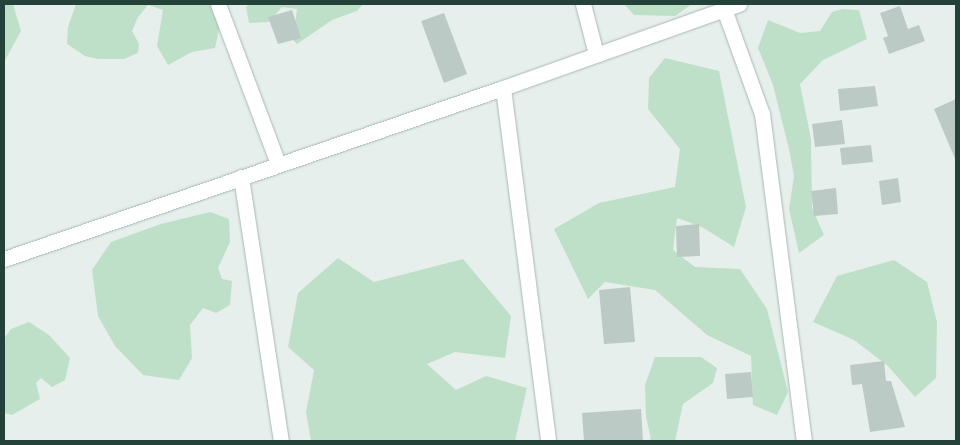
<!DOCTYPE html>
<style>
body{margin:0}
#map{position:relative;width:960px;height:445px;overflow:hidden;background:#e6efeb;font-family:"Roboto Condensed",sans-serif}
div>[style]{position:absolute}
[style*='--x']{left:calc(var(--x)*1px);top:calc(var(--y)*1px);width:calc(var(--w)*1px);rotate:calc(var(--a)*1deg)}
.green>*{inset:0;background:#bfe0c8}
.building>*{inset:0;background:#bbcac4}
.roads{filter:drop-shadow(0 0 1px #a8b8b2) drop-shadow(0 0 1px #a8b8b2)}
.minor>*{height:15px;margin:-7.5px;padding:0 7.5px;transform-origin:7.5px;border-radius:7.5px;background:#fff}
span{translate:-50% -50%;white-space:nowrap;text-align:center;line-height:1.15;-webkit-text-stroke:4px #f7fbf9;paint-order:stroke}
.frame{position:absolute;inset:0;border:5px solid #24423a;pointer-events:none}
</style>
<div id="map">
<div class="green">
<div style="clip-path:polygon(4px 4px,13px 4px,21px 31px,4px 62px)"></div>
<div style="clip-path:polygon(76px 4px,225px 4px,215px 48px,192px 52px,168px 65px,157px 46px,163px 10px,148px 5px,138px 17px,132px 31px,139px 44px,138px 53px,124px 59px,98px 59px,85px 56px,67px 44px,68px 27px)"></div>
<div style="clip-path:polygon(250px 4px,363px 4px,357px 11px,332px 20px,297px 44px,287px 34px,295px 24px,297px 9px,282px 7px,269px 22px,249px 23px,246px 7px)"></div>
<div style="clip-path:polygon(624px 4px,692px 4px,675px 16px,634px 15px)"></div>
<div style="clip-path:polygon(842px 9px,859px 10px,867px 39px,823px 60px,800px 84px,811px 139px,812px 208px,824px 235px,799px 253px,789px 209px,794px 176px,789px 149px,773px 85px,758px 48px,768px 20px,800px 33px,820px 31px,832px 12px)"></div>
<div style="clip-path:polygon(665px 58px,719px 71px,746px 207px,734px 247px,702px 227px,677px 218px,673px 250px,695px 267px,740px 269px,767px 309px,788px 392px,777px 415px,753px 405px,751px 356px,707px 335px,655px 290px,605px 282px,588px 299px,554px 229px,599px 203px,675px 187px,680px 149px,648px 109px,649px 78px)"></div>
<div style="clip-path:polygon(210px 212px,229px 219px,230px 242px,218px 268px,222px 279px,232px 281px,230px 305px,216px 313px,203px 308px,190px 325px,192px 358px,179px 380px,143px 375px,115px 346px,98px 316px,92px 270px,111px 242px,161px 224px)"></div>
<div style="clip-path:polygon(338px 258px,374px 282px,463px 259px,511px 316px,505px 358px,455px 352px,427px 364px,456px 390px,486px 376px,527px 388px,515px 441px,311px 441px,306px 412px,314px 370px,288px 347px,298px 293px)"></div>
<div style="clip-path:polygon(894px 260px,927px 282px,937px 322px,936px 378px,915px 397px,888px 366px,854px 340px,813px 322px,837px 276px)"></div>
<div style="clip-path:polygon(29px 322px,49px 335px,70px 358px,65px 380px,52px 387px,41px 378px,36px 383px,40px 399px,12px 415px,4px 413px,4px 338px,11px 329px)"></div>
<div style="clip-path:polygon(655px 357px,701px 357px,717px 368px,713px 383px,683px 404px,675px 441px,647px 441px,651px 439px,646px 417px,645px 385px)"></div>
</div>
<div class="building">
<div style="clip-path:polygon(900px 6px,908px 29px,919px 25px,925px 41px,889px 54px,883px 38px,888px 36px,880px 13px)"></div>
<div style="clip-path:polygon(292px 10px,301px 38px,278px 44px,268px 17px)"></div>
<div style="clip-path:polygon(444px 13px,467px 74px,444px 83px,421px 21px)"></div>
<div style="clip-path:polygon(875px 86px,878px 106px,840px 111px,838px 89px)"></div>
<div style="clip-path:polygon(956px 99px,956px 161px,934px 109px)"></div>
<div style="clip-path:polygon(842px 120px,845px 144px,815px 147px,812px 124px)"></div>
<div style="clip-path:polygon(871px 145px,873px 162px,842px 165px,840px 148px)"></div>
<div style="clip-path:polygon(898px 178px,901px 202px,882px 205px,879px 181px)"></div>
<div style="clip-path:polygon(836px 188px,838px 214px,814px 216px,811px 191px)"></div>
<div style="clip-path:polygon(699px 224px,700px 256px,677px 257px,676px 226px)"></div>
<div style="clip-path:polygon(630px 287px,635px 342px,604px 344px,599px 290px)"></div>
<div style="clip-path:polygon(884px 361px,886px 381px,891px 381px,905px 427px,870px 432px,862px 384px,852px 385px,850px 365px)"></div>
<div style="clip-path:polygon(751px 372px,753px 397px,727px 399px,725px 374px)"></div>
<div style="clip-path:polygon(641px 409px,643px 441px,584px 441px,582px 413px)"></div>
</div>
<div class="roads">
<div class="minor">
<div style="--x:218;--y:4;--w:171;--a:69.4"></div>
<div style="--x:583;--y:4;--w:52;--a:75.4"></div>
<div style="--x:724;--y:9;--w:112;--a:70.1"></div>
<div style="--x:762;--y:114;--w:330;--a:82.7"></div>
<div style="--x:503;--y:88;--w:356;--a:82.7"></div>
<div style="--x:241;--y:177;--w:267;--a:81.4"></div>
<div style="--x:4;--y:259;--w:527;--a:-18.92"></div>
<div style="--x:503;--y:88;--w:251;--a:-19.6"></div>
</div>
</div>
<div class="frame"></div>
</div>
